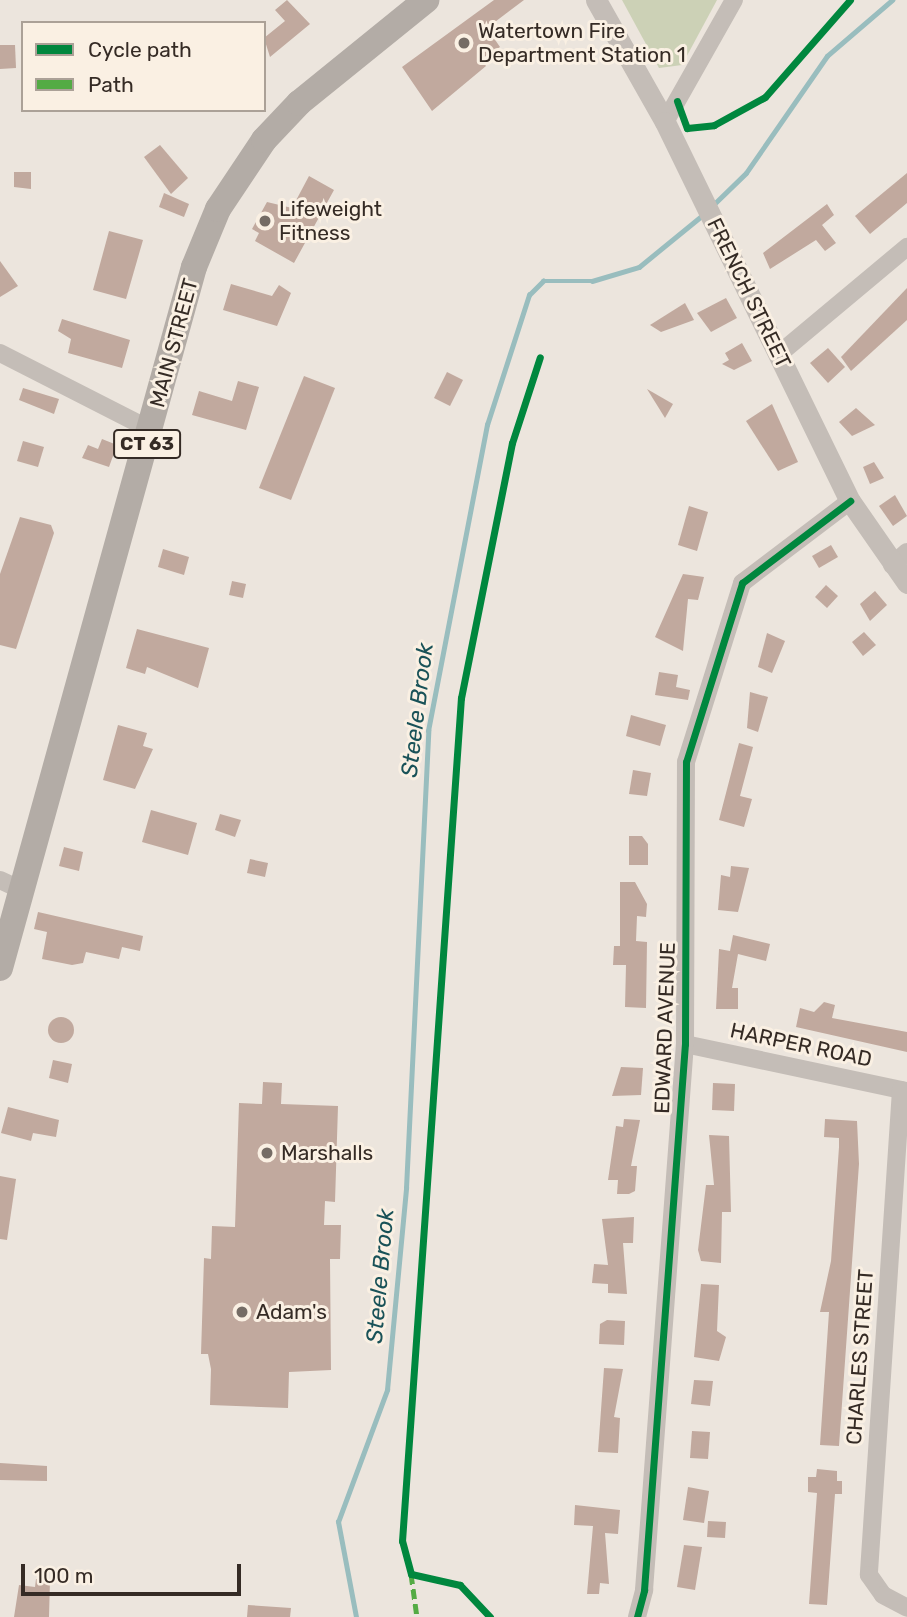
<!DOCTYPE html>
<style>
body{margin:0}
#map{position:relative;width:907px;height:1617px;overflow:hidden;background:#ece5dd;font-family:Rubik,sans-serif}
div>[style]{position:absolute}
[style*='--x']{left:calc(var(--x)*1px);top:calc(var(--y)*1px);width:calc(var(--w)*1px);rotate:calc(var(--a)*1deg)}
.green>*{inset:0;background:#ccd1b6}
.stream>*{height:4.5px;margin:-2.25px;padding:0 2.25px;transform-origin:2.25px;border-radius:2.25px;background:#99bdbe}
.building>*{inset:0;background:#c1a99e}
.round{border-radius:50%}
.minor>*{height:18px;margin:-9px;padding:0 9px;transform-origin:9px;border-radius:9px;background:#c4bdb7}
.tertiary>*{height:21px;margin:-10.5px;padding:0 10.5px;transform-origin:10.5px;border-radius:10.5px;background:#c4bdb7}
.primary>*{height:26px;margin:-13px;padding:0 13px;transform-origin:13px;border-radius:13px;background:#b3aca6}
.quiet>*{height:5px;margin-top:-2.5px;transform-origin:0;background:repeating-linear-gradient(90deg,#54ab44 0 10px,transparent 0 15px)}
.cycleway>*{height:7px;margin:-3.5px;padding:0 3.5px;transform-origin:3.5px;border-radius:3.5px;background:#00873e}
.dots>*{width:19px;height:19px;translate:-50% -50%;box-sizing:border-box;border:4px solid #faf0e3;border-radius:50%}
span{translate:-50% -50%;white-space:nowrap;text-align:center;line-height:1.15;-webkit-text-stroke:6px #faf0e3;paint-order:stroke}
.shield-label span{padding:2px 5px;background:#faf0e3;border:2px solid;border-radius:5px;-webkit-text-stroke-width:0}
.shield-label{font-size:19px;color:#352b25;font-weight:700}
.poi-label{font-size:21px;color:#352b25}
.left{translate:0 -50%;text-align:left}
.street-label{font-size:21px;color:#352b25}
.water-label{font-size:23px;color:#195258;font-style:italic}
.legend{position:absolute;left:21px;top:21px;width:245px;height:91px;box-sizing:border-box;background:#faf0e3;border:2px solid #aba197;margin:0;padding:9px 12px;list-style:none;font-size:21px;color:#352b25}
.legend li{display:flex;align-items:center;gap:14px;height:35px}
.legend b{width:35px;border:2px solid #aba197}
.scale{position:absolute;left:21px;top:1564px;width:220px;height:32px;box-sizing:border-box;border:4px solid #352b25;border-top:0;padding-left:9px;font-size:21px;line-height:24px;white-space:nowrap;color:#352b25;-webkit-text-stroke:5px #faf0e3;paint-order:stroke}
</style>
<div id="map">
<div class="green">
<div style="clip-path:polygon(622px 0,717px 0,682px 65px,659px 68px)"></div>
</div>
<div class="stream">
<div style="--x:712;--y:206;--w:47;--a:-44.1"></div>
<div style="--x:746;--y:173;--w:142;--a:-55.3"></div>
<div style="--x:827;--y:56;--w:86;--a:-40.7"></div>
<div style="--x:356;--y:1617;--w:97;--a:-100.7"></div>
<div style="--x:338;--y:1522;--w:141;--a:-69.6"></div>
<div style="--x:387;--y:1390;--w:203;--a:-84.6"></div>
<div style="--x:406;--y:1188;--w:458;--a:-87.2"></div>
<div style="--x:428;--y:731;--w:312;--a:-79.1"></div>
<div style="--x:487;--y:425;--w:137;--a:-72.1"></div>
<div style="--x:529;--y:295;--w:20;--a:-45"></div>
<div style="--x:543;--y:281;--w:49;--a:0"></div>
<div style="--x:592;--y:281;--w:49;--a:-16.6"></div>
<div style="--x:639;--y:267;--w:84;--a:-39.2"></div>
</div>
<div class="building">
<div style="clip-path:polygon(287px 0,310px 24px,270px 57px,264px 38px,285px 21px,275px 10px)"></div>
<div style="clip-path:polygon(494px 0,524px 0,487px 28px,500px 47px,481px 59px,486px 66px,432px 111px,402px 67px)"></div>
<div style="clip-path:polygon(0 45px,15px 45px,16px 68px,0 69px)"></div>
<div style="clip-path:polygon(160px 145px,188px 178px,171px 194px,144px 157px)"></div>
<div style="clip-path:polygon(14px 172px,31px 172px,31px 189px,14px 187px)"></div>
<div style="clip-path:polygon(907px 173px,907px 203px,870px 234px,855px 216px)"></div>
<div style="clip-path:polygon(309px 176px,334px 190px,294px 263px,255px 241px,259px 233px,252px 229px,267px 202px,292px 208px)"></div>
<div style="clip-path:polygon(164px 193px,189px 204px,184px 217px,159px 207px)"></div>
<div style="clip-path:polygon(827px 204px,834px 215px,822px 225px,836px 243px,825px 251px,816px 240px,770px 269px,763px 253px)"></div>
<div style="clip-path:polygon(109px 231px,143px 240px,126px 299px,93px 290px)"></div>
<div style="clip-path:polygon(0 261px,18px 286px,0 297px)"></div>
<div style="clip-path:polygon(231px 284px,272px 296px,279px 285px,291px 293px,277px 326px,223px 310px)"></div>
<div style="clip-path:polygon(907px 288px,907px 320px,851px 371px,841px 357px)"></div>
<div style="clip-path:polygon(726px 298px,737px 318px,711px 332px,697px 313px)"></div>
<div style="clip-path:polygon(685px 303px,694px 320px,661px 332px,650px 325px)"></div>
<div style="clip-path:polygon(62px 319px,130px 340px,122px 368px,68px 353px,71px 339px,58px 331px)"></div>
<div style="clip-path:polygon(742px 343px,752px 361px,734px 370px,722px 364px,729px 360px,725px 353px)"></div>
<div style="clip-path:polygon(828px 348px,845px 367px,828px 383px,810px 363px)"></div>
<div style="clip-path:polygon(447px 372px,463px 380px,450px 406px,434px 398px)"></div>
<div style="clip-path:polygon(304px 376px,335px 388px,291px 500px,259px 488px)"></div>
<div style="clip-path:polygon(238px 381px,259px 387px,246px 430px,192px 415px,199px 391px,232px 401px)"></div>
<div style="clip-path:polygon(23px 388px,59px 399px,54px 414px,19px 400px)"></div>
<div style="clip-path:polygon(647px 389px,673px 404px,665px 418px)"></div>
<div style="clip-path:polygon(772px 404px,798px 462px,778px 471px,746px 421px)"></div>
<div style="clip-path:polygon(856px 408px,875px 425px,852px 436px,839px 422px)"></div>
<div style="clip-path:polygon(102px 439px,117px 445px,109px 467px,82px 458px,88px 445px,98px 449px)"></div>
<div style="clip-path:polygon(23px 441px,44px 447px,38px 467px,17px 461px)"></div>
<div style="clip-path:polygon(874px 462px,884px 478px,870px 484px,863px 467px)"></div>
<div style="clip-path:polygon(895px 495px,907px 516px,893px 526px,879px 506px)"></div>
<div style="clip-path:polygon(689px 506px,708px 512px,697px 551px,678px 545px)"></div>
<div style="clip-path:polygon(20px 517px,51px 525px,54px 533px,16px 649px,0 645px,0 574px)"></div>
<div style="clip-path:polygon(831px 545px,838px 557px,819px 568px,812px 556px)"></div>
<div style="clip-path:polygon(163px 549px,189px 557px,184px 575px,158px 567px)"></div>
<div style="clip-path:polygon(683px 574px,704px 577px,698px 600px,688px 599px,683px 651px,655px 637px)"></div>
<div style="clip-path:polygon(232px 581px,246px 584px,243px 598px,229px 595px)"></div>
<div style="clip-path:polygon(826px 585px,838px 596px,827px 608px,815px 597px)"></div>
<div style="clip-path:polygon(875px 591px,887px 605px,870px 621px,860px 604px)"></div>
<div style="clip-path:polygon(137px 629px,209px 648px,198px 688px,147px 667px,145px 674px,126px 668px)"></div>
<div style="clip-path:polygon(864px 632px,876px 645px,863px 656px,852px 642px)"></div>
<div style="clip-path:polygon(767px 633px,785px 641px,772px 673px,758px 667px)"></div>
<div style="clip-path:polygon(659px 672px,678px 675px,676px 687px,690px 690px,688px 700px,655px 695px)"></div>
<div style="clip-path:polygon(750px 692px,768px 697px,758px 732px,747px 728px)"></div>
<div style="clip-path:polygon(631px 715px,666px 725px,660px 746px,626px 736px)"></div>
<div style="clip-path:polygon(118px 725px,147px 733px,143px 746px,153px 749px,135px 789px,103px 780px)"></div>
<div style="clip-path:polygon(739px 743px,753px 747px,740px 796px,752px 799px,744px 827px,719px 820px)"></div>
<div style="clip-path:polygon(633px 770px,651px 773px,647px 796px,629px 794px)"></div>
<div style="clip-path:polygon(151px 810px,197px 823px,188px 855px,142px 842px)"></div>
<div style="clip-path:polygon(220px 814px,241px 820px,235px 837px,215px 830px)"></div>
<div style="clip-path:polygon(629px 836px,642px 836px,648px 844px,648px 865px,629px 865px)"></div>
<div style="clip-path:polygon(64px 847px,83px 852px,79px 871px,59px 866px)"></div>
<div style="clip-path:polygon(250px 859px,268px 863px,265px 877px,247px 873px)"></div>
<div style="clip-path:polygon(731px 866px,749px 868px,738px 912px,718px 910px,721px 875px,730px 877px)"></div>
<div style="clip-path:polygon(620px 882px,635px 882px,647px 904px,646px 917px,637px 916px,636px 941px,647px 942px,646px 1008px,625px 1007px,626px 965px,613px 965px,614px 946px,620px 946px)"></div>
<div style="clip-path:polygon(38px 912px,143px 936px,140px 951px,122px 947px,119px 959px,86px 952px,83px 963px,72px 965px,42px 959px,47px 932px,34px 929px)"></div>
<div style="clip-path:polygon(733px 935px,770px 944px,766px 961px,738px 954px,732px 988px,738px 988px,738px 1009px,716px 1009px,719px 949px,730px 951px)"></div>
<div style="clip-path:polygon(824px 1002px,835px 1005px,832px 1018px,907px 1032px,907px 1052px,796px 1027px,800px 1008px,814px 1012px)"></div>
<div class="round" style="left:48px;top:1017px;width:26px;height:26px"></div>
<div style="clip-path:polygon(53px 1060px,72px 1064px,68px 1083px,49px 1078px)"></div>
<div style="clip-path:polygon(621px 1067px,643px 1068px,641px 1095px,612px 1096px)"></div>
<div style="clip-path:polygon(263px 1082px,282px 1083px,281px 1104px,338px 1106px,335px 1202px,325px 1201px,324px 1225px,341px 1225px,340px 1259px,330px 1259px,331px 1370px,289px 1372px,288px 1408px,210px 1405px,211px 1369px,208px 1354px,201px 1354px,204px 1258px,211px 1259px,212px 1226px,235px 1227px,239px 1103px,262px 1104px)"></div>
<div style="clip-path:polygon(713px 1083px,735px 1084px,734px 1111px,712px 1110px)"></div>
<div style="clip-path:polygon(8px 1107px,59px 1120px,56px 1137px,33px 1133px,31px 1141px,1px 1133px)"></div>
<div style="clip-path:polygon(624px 1119px,640px 1120px,631px 1166px,637px 1166px,635px 1191px,629px 1194px,617px 1194px,618px 1180px,608px 1180px,616px 1126px,623px 1127px)"></div>
<div style="clip-path:polygon(825px 1119px,857px 1121px,859px 1164px,839px 1446px,820px 1445px,829px 1312px,820px 1312px,831px 1261px,839px 1147px,839px 1138px,824px 1137px)"></div>
<div style="clip-path:polygon(709px 1135px,729px 1136px,731px 1212px,722px 1212px,721px 1263px,701px 1261px,698px 1250px,706px 1185px,714px 1185px)"></div>
<div style="clip-path:polygon(0 1176px,16px 1179px,7px 1240px,0 1239px)"></div>
<div style="clip-path:polygon(634px 1217px,633px 1243px,623px 1243px,627px 1294px,608px 1293px,608px 1284px,592px 1283px,594px 1264px,608px 1265px,602px 1219px)"></div>
<div style="clip-path:polygon(701px 1284px,719px 1285px,717px 1331px,726px 1337px,719px 1361px,694px 1357px)"></div>
<div style="clip-path:polygon(607px 1320px,625px 1321px,624px 1345px,599px 1344px,600px 1324px)"></div>
<div style="clip-path:polygon(604px 1368px,623px 1369px,614px 1417px,620px 1418px,618px 1453px,598px 1452px)"></div>
<div style="clip-path:polygon(694px 1380px,713px 1381px,710px 1406px,691px 1404px)"></div>
<div style="clip-path:polygon(692px 1431px,710px 1432px,708px 1459px,690px 1458px)"></div>
<div style="clip-path:polygon(0 1463px,47px 1466px,47px 1481px,0 1480px)"></div>
<div style="clip-path:polygon(817px 1469px,837px 1471px,837px 1481px,842px 1481px,842px 1494px,835px 1494px,827px 1605px,809px 1604px,817px 1493px,808px 1492px,808px 1477px,816px 1477px)"></div>
<div style="clip-path:polygon(688px 1487px,709px 1491px,704px 1523px,683px 1520px)"></div>
<div style="clip-path:polygon(575px 1505px,620px 1510px,618px 1534px,605px 1533px,609px 1584px,600px 1583px,599px 1594px,587px 1594px,593px 1526px,574px 1525px)"></div>
<div style="clip-path:polygon(708px 1521px,726px 1522px,725px 1538px,707px 1537px)"></div>
<div style="clip-path:polygon(684px 1545px,702px 1547px,695px 1590px,677px 1587px)"></div>
<div style="clip-path:polygon(36px 1579px,50px 1580px,49px 1617px,14px 1617px,19px 1585px,35px 1587px)"></div>
<div style="clip-path:polygon(248px 1605px,291px 1608px,290px 1617px,247px 1617px)"></div>
</div>
<div class="minor">
<div style="--x:665;--y:122;--w:140;--a:-60.5"></div>
<div style="--x:0;--y:353;--w:169;--a:27"></div>
<div style="--x:779;--y:354;--w:167;--a:-39.9"></div>
<div style="--x:892;--y:565;--w:20;--a:-41"></div>
<div style="--x:0;--y:880;--w:26;--a:25"></div>
<div style="--x:685;--y:1044;--w:227;--a:12"></div>
<div style="--x:901;--y:1090;--w:486;--a:93.8"></div>
<div style="--x:869;--y:1575;--w:24;--a:55"></div>
<div style="--x:883;--y:1595;--w:27;--a:28"></div>
<div style="--x:637;--y:1617;--w:28;--a:-75"></div>
<div style="--x:644;--y:1590;--w:548;--a:-85.71"></div>
<div style="--x:685;--y:1044;--w:282;--a:-89.8"></div>
<div style="--x:686;--y:762;--w:188;--a:-72.6"></div>
<div style="--x:742;--y:583;--w:136;--a:-37.2"></div>
</div>
<div class="tertiary">
<div style="--x:596;--y:0;--w:140;--a:60.5"></div>
<div style="--x:665;--y:122;--w:422;--a:64"></div>
<div style="--x:850;--y:501;--w:100;--a:55.2"></div>
</div>
<div class="primary">
<div style="--x:0;--y:968;--w:727;--a:-74.53"></div>
<div style="--x:194;--y:267;--w:63;--a:-67.5"></div>
<div style="--x:218;--y:209;--w:83;--a:-56.3"></div>
<div style="--x:264;--y:140;--w:51;--a:-46.6"></div>
<div style="--x:299;--y:103;--w:164;--a:-39"></div>
</div>
<div class="quiet">
<div style="--x:411;--y:1574;--w:43;--a:82.1"></div>
</div>
<div class="cycleway">
<div style="--x:677;--y:101;--w:29;--a:70"></div>
<div style="--x:687;--y:128;--w:27;--a:-6"></div>
<div style="--x:714;--y:125;--w:58;--a:-28.8"></div>
<div style="--x:765;--y:97;--w:129;--a:-48.8"></div>
<div style="--x:490;--y:1617;--w:44;--a:-133.2"></div>
<div style="--x:460;--y:1585;--w:50;--a:-167.3"></div>
<div style="--x:411;--y:1574;--w:34;--a:-105"></div>
<div style="--x:402;--y:1541;--w:845;--a:-86"></div>
<div style="--x:461;--y:698;--w:260;--a:-78.7"></div>
<div style="--x:512;--y:443;--w:90;--a:-72"></div>
<div style="--x:637;--y:1617;--w:28;--a:-75"></div>
<div style="--x:644;--y:1590;--w:548;--a:-85.71"></div>
<div style="--x:685;--y:1044;--w:282;--a:-89.8"></div>
<div style="--x:686;--y:762;--w:188;--a:-72.6"></div>
<div style="--x:742;--y:583;--w:136;--a:-37.2"></div>
</div>
<div class="dots">
<div style="left:464px;top:43px;background:#756c65"></div>
<div style="left:265px;top:221px;background:#756c65"></div>
<div style="left:267px;top:1153px;background:#756c65"></div>
<div style="left:242px;top:1312px;background:#756c65"></div>
</div>
<div class="shield-label">
<span style="left:147px;top:444px">CT 63</span>
</div>
<div class="poi-label">
<span class="left" style="left:478px;top:43px">Watertown Fire<br>Department Station 1</span>
<span class="left" style="left:279px;top:221px">Lifeweight<br>Fitness</span>
<span class="left" style="left:281px;top:1153px">Marshalls</span>
<span class="left" style="left:256px;top:1312px">Adam's</span>
</div>
<div class="street-label">
<span style="left:749px;top:293px;rotate:64deg">FRENCH STREET</span>
<span style="left:174px;top:343px;rotate:-75deg">MAIN STREET</span>
<span style="left:665px;top:1028px;rotate:-88deg">EDWARD AVENUE</span>
<span style="left:801px;top:1045px;rotate:12deg">HARPER ROAD</span>
<span style="left:860px;top:1357px;rotate:-86deg">CHARLES STREET</span>
</div>
<div class="water-label">
<span style="left:417px;top:710px;rotate:-83deg">Steele Brook</span>
<span style="left:380px;top:1276px;rotate:-85deg">Steele Brook</span>
</div>
<ul class="legend">
<li><b style="height:9px;background:#00873e"></b>Cycle path</li>
<li><b style="height:9px;background:#54ab44"></b>Path</li>
</ul>
<div class="scale">100 m</div>
</div>
